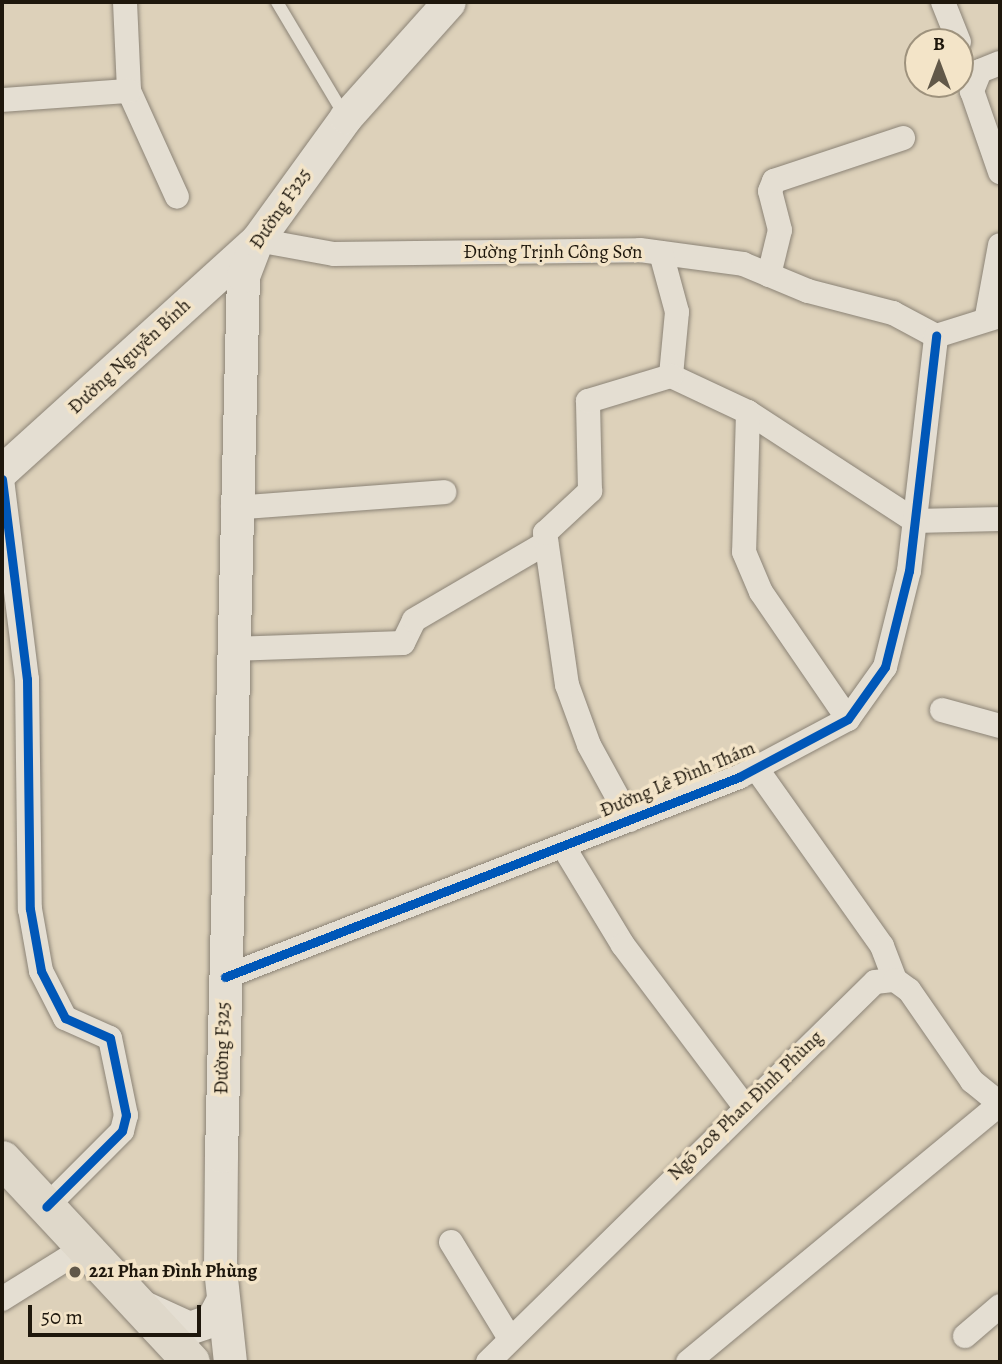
<!DOCTYPE html>
<meta charset="utf-8">
<style>
body{margin:0}
#map{position:relative;width:1002px;height:1364px;overflow:hidden;background:#ddd1ba;font-family:Alegreya,serif}
div>[style]{position:absolute}
[style*='--x']{left:calc(var(--x)*1px);top:calc(var(--y)*1px);width:calc(var(--w)*1px);rotate:calc(var(--a)*1deg)}
.roads{filter:drop-shadow(0 0 2px #8b8376) drop-shadow(0 0 2px #8b8376)}
.service>*{height:12px;margin:-6px;padding:0 6px;transform-origin:6px;border-radius:6px;background:#e4ded2}
.minor>*{height:24px;margin:-12px;padding:0 12px;transform-origin:12px;border-radius:12px;background:#e4ded2}
.secondary>*{height:33px;margin:-16.5px;padding:0 16.5px;transform-origin:16.5px;border-radius:16.5px;background:#e4ded2}
.primary>*{height:37px;margin:-18.5px;padding:0 18.5px;transform-origin:18.5px;border-radius:18.5px;background:#dfd8ca}
.cycleway>*{height:9px;margin:-4.5px;padding:0 4.5px;transform-origin:4.5px;border-radius:4.5px;background:#0057b8}
.dots>*{width:19px;height:19px;translate:-50% -50%;box-sizing:border-box;border:4px solid #f3e4c8;border-radius:50%}
span{translate:-50% -50%;white-space:nowrap;text-align:center;line-height:1.15;-webkit-text-stroke:7px #f3e4c8;paint-order:stroke}
.street-label{font-size:19px;color:#1e170c}
.poi-label{font-size:19px;color:#1e170c;font-weight:700}
.left{translate:0 -50%;text-align:left}
.frame{position:absolute;inset:0;border:4px solid #1e170c;pointer-events:none}
.north{position:absolute;left:904px;top:28px;width:70px;height:70px;box-sizing:border-box;background:#f3e4c8;border:2px solid #9e927d;border-radius:50%;rotate:0deg;font-size:19px;font-weight:700;line-height:28px;text-align:center;color:#1e170c}
.north::after{content:'';display:block;margin:auto;width:24px;height:32px;background:#615849;clip-path:polygon(50% 0,100% 100%,50% 72%,0 100%)}
.scale{position:absolute;left:28px;top:1305px;width:173px;height:32px;box-sizing:border-box;border:4px solid #1e170c;border-top:0;padding-left:9px;font-size:21px;line-height:24px;white-space:nowrap;color:#1e170c;-webkit-text-stroke:5px #f3e4c8;paint-order:stroke}
</style>
<div id="map">
<div class="roads">
<div class="service">
<div style="--x:277;--y:2;--w:133;--a:59.2"></div>
</div>
<div class="minor">
<div style="--x:125;--y:2;--w:89;--a:87.4"></div>
<div style="--x:129;--y:91;--w:116;--a:65.6"></div>
<div style="--x:943;--y:2;--w:43;--a:68.2"></div>
<div style="--x:1000;--y:63;--w:22;--a:158"></div>
<div style="--x:980;--y:71;--w:22;--a:112"></div>
<div style="--x:972;--y:91;--w:86;--a:70.9"></div>
<div style="--x:2;--y:100;--w:127;--a:-4.1"></div>
<div style="--x:257;--y:240;--w:78;--a:10.3"></div>
<div style="--x:334;--y:254;--w:306;--a:-0.7"></div>
<div style="--x:640;--y:250;--w:104;--a:7.7"></div>
<div style="--x:743;--y:264;--w:70;--a:22.6"></div>
<div style="--x:808;--y:291;--w:88;--a:14.5"></div>
<div style="--x:893;--y:313;--w:49;--a:28.1"></div>
<div style="--x:661;--y:253;--w:61;--a:74.8"></div>
<div style="--x:677;--y:312;--w:64;--a:95.4"></div>
<div style="--x:671;--y:376;--w:85;--a:25.1"></div>
<div style="--x:748;--y:412;--w:199;--a:33.1"></div>
<div style="--x:915;--y:521;--w:85;--a:-1.3"></div>
<div style="--x:769;--y:275;--w:46;--a:-76.3"></div>
<div style="--x:780;--y:230;--w:40;--a:-104.4"></div>
<div style="--x:770;--y:191;--w:11;--a:-68"></div>
<div style="--x:774;--y:181;--w:136;--a:-18.4"></div>
<div style="--x:987;--y:316;--w:72;--a:-79.6"></div>
<div style="--x:936;--y:336;--w:67;--a:-17.4"></div>
<div style="--x:748;--y:412;--w:140;--a:91.6"></div>
<div style="--x:744;--y:552;--w:43;--a:67"></div>
<div style="--x:761;--y:592;--w:154;--a:55.6"></div>
<div style="--x:2;--y:479;--w:202;--a:82.9"></div>
<div style="--x:27;--y:679;--w:230;--a:89.3"></div>
<div style="--x:30;--y:909;--w:63;--a:79.9"></div>
<div style="--x:41;--y:971;--w:53;--a:62.9"></div>
<div style="--x:65;--y:1018;--w:49;--a:24"></div>
<div style="--x:110;--y:1038;--w:79;--a:78.3"></div>
<div style="--x:126;--y:1115;--w:16;--a:104"></div>
<div style="--x:122;--y:1131;--w:107;--a:135"></div>
<div style="--x:233;--y:508;--w:212;--a:-4.3"></div>
<div style="--x:231;--y:649;--w:172;--a:-2"></div>
<div style="--x:403;--y:643;--w:25;--a:-64"></div>
<div style="--x:414;--y:620;--w:153;--a:-30.3"></div>
<div style="--x:942;--y:710;--w:60;--a:15.4"></div>
<div style="--x:756;--y:768;--w:218;--a:54.7"></div>
<div style="--x:882;--y:946;--w:36;--a:69"></div>
<div style="--x:630;--y:820;--w:85;--a:-118.7"></div>
<div style="--x:589;--y:745;--w:64;--a:-110.1"></div>
<div style="--x:567;--y:685;--w:154;--a:-98.2"></div>
<div style="--x:545;--y:533;--w:62;--a:-43"></div>
<div style="--x:590;--y:491;--w:90;--a:-91.3"></div>
<div style="--x:588;--y:401;--w:87;--a:-16.8"></div>
<div style="--x:563;--y:846;--w:116;--a:58.8"></div>
<div style="--x:623;--y:945;--w:203;--a:53"></div>
<div style="--x:225;--y:977;--w:552;--a:-21.26"></div>
<div style="--x:739;--y:777;--w:123;--a:-28"></div>
<div style="--x:848;--y:719;--w:64;--a:-54.6"></div>
<div style="--x:885;--y:667;--w:99;--a:-76"></div>
<div style="--x:909;--y:571;--w:237;--a:-83.4"></div>
<div style="--x:451;--y:1242;--w:111;--a:58.6"></div>
<div style="--x:2;--y:1299;--w:97;--a:-31.9"></div>
<div style="--x:965;--y:1336;--w:46;--a:-40.6"></div>
<div style="--x:488;--y:1362;--w:542;--a:-44.48"></div>
<div style="--x:875;--y:982;--w:20;--a:-6"></div>
<div style="--x:895;--y:980;--w:17;--a:36"></div>
<div style="--x:909;--y:990;--w:111;--a:55.3"></div>
<div style="--x:972;--y:1081;--w:36;--a:39"></div>
<div style="--x:688;--y:1362;--w:405;--a:-39.6"></div>
</div>
<div class="secondary">
<div style="--x:2;--y:471;--w:338;--a:-42.2"></div>
<div style="--x:141;--y:1306;--w:53;--a:24.6"></div>
<div style="--x:189;--y:1328;--w:24;--a:-19"></div>
<div style="--x:212;--y:1320;--w:21;--a:-62"></div>
<div style="--x:230;--y:1362;--w:95;--a:-96.1"></div>
<div style="--x:220;--y:1268;--w:112;--a:-89.5"></div>
<div style="--x:221;--y:1156;--w:880;--a:-88.57"></div>
<div style="--x:243;--y:276;--w:39;--a:-69"></div>
<div style="--x:257;--y:240;--w:152;--a:-54.1"></div>
<div style="--x:346;--y:117;--w:154;--a:-48.2"></div>
</div>
<div class="primary">
<div style="--x:2;--y:1159;--w:277;--a:47"></div>
</div>
</div>
<div class="cycleway">
<div style="--x:2;--y:479;--w:202;--a:82.9"></div>
<div style="--x:27;--y:679;--w:230;--a:89.3"></div>
<div style="--x:30;--y:909;--w:63;--a:79.9"></div>
<div style="--x:41;--y:971;--w:53;--a:62.9"></div>
<div style="--x:65;--y:1018;--w:49;--a:24"></div>
<div style="--x:110;--y:1038;--w:79;--a:78.3"></div>
<div style="--x:126;--y:1115;--w:16;--a:104"></div>
<div style="--x:122;--y:1131;--w:107;--a:135"></div>
<div style="--x:225;--y:977;--w:552;--a:-21.26"></div>
<div style="--x:739;--y:777;--w:123;--a:-28"></div>
<div style="--x:848;--y:719;--w:64;--a:-54.6"></div>
<div style="--x:885;--y:667;--w:99;--a:-76"></div>
<div style="--x:909;--y:571;--w:237;--a:-83.4"></div>
</div>
<div class="dots">
<div style="left:75px;top:1272px;background:#615849"></div>
</div>
<div class="street-label">
<span style="left:281px;top:209px;rotate:-56deg">Đường F325</span>
<span style="left:553px;top:253px">Đường Trịnh Công Sơn</span>
<span style="left:130px;top:357px;rotate:-43deg">Đường Nguyễn Bính</span>
<span style="left:678px;top:780px;rotate:-23deg">Đường Lê Đình Thám</span>
<span style="left:223px;top:1048px;rotate:-89deg">Đường F325</span>
<span style="left:746px;top:1106px;rotate:-44deg">Ngõ 208 Phan Đình Phùng</span>
</div>
<div class="poi-label">
<span class="left" style="left:89px;top:1272px">221 Phan Đình Phùng</span>
</div>
<div class="frame"></div>
<div class="north">B</div>
<div class="scale">50 m</div>
</div>
